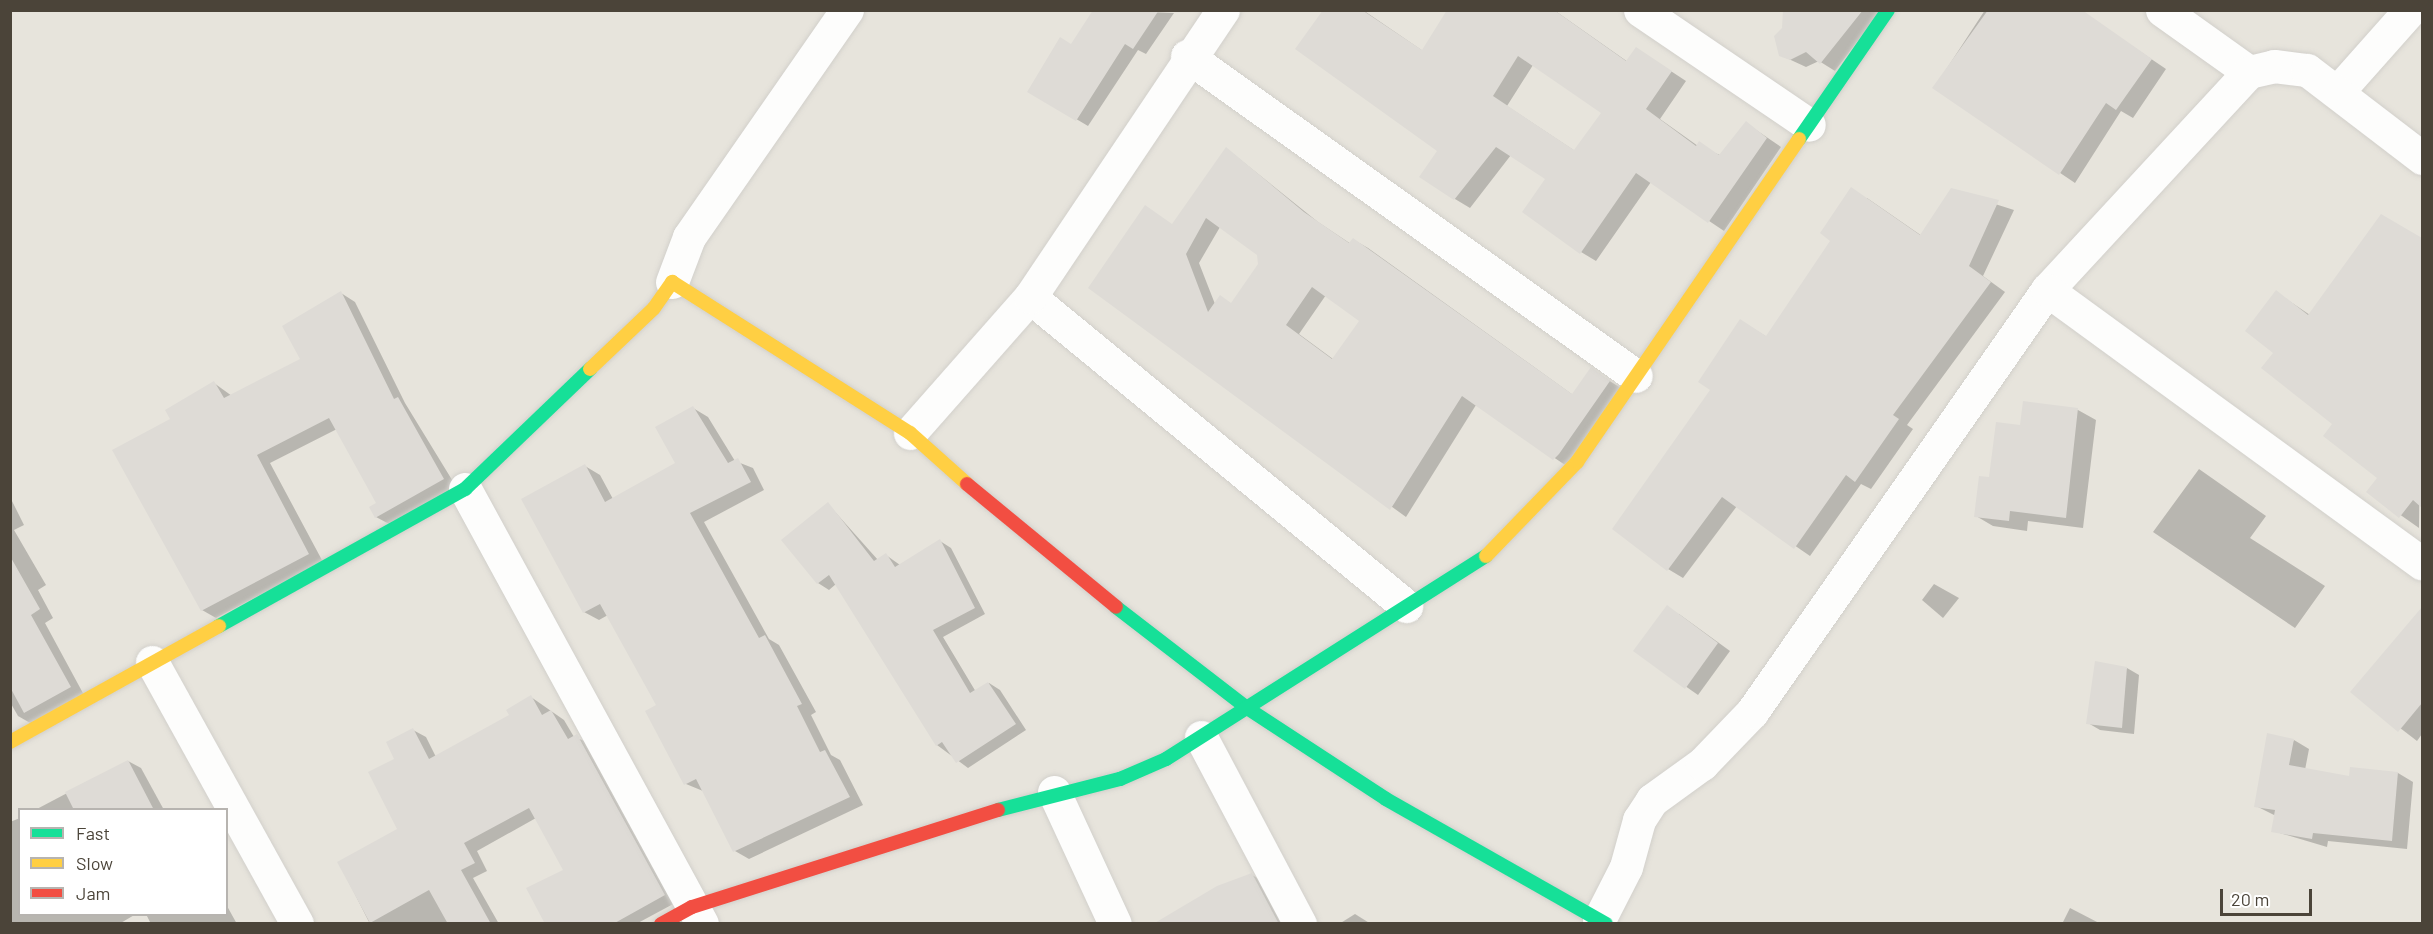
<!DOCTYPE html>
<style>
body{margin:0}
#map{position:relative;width:2433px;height:934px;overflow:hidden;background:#f4f2ee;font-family:Barlow,sans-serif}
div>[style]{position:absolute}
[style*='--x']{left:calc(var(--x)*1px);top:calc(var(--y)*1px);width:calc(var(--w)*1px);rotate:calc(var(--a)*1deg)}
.residential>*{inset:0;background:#e7e4dc}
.shadow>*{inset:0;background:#0003}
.building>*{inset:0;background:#dedbd6}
.roads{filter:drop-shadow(0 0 2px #d2d0cb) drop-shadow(0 0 2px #d2d0cb)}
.street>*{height:33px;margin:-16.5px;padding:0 16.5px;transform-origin:16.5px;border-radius:16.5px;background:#fdfdfc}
.fast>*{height:14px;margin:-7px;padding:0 7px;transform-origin:7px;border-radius:7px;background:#16e098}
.slow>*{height:14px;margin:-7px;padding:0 7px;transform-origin:7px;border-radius:7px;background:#ffcf43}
.jam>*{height:14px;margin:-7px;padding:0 7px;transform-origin:7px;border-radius:7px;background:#f24e42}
span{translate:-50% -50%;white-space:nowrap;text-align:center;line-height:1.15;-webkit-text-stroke:5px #fff;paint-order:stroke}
.frame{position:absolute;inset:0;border:12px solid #4b4439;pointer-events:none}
.legend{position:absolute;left:18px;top:808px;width:210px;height:108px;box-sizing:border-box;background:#fff;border:2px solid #b7b4b0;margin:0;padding:8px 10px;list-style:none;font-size:18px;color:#4b4439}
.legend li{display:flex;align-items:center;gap:12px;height:30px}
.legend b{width:30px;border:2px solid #b7b4b0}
.scale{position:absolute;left:2220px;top:889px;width:92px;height:27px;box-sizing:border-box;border:3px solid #4b4439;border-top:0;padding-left:8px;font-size:18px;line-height:21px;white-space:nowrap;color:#4b4439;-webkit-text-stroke:4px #fff;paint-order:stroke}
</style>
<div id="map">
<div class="residential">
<div style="clip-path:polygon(evenodd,10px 11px,2422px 11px,2422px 923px,11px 923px,10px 11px,20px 810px,226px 810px,226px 914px,20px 914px,20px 810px)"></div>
</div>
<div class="shadow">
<div style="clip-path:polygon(1095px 10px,1174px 13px,1146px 54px,1138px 50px,1088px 126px,1029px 91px,1072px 46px)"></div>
<div style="clip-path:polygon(evenodd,1325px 10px,1363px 10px,1423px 51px,1554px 10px,1628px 62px,1651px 58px,1686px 81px,1660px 119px,1698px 146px,1720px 155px,1746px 123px,1781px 147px,1724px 231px,1651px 182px,1596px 261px,1581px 252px,1547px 179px,1511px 155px,1470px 208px,1455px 199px,1439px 151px,1325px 10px,1533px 65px,1603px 113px,1575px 151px,1507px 106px,1533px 65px)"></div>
<div style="clip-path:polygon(1801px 10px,1881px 10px,1835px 71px,1819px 61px,1806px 67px,1780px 55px)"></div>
<div style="clip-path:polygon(1985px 10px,2079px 10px,2166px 69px,2133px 118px,2121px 111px,2075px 183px,1934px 88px)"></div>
<div style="clip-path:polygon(evenodd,1227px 149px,1318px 222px,1351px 244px,1354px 240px,1368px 248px,1573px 395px,1591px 369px,1624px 390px,1568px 467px,1476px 405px,1406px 517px,1090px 288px,1173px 225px,1227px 149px,1220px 227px,1259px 254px,1260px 264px,1232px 304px,1215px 304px,1199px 263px,1220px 227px,1227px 149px,1326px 295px,1361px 320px,1333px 359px,1299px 334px,1326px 295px)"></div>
<div style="clip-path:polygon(1951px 190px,2014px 210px,1983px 276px,2005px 292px,1907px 425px,1913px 429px,1871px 489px,1861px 484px,1810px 556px,1737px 506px,1683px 578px,1668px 569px,1713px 390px,1741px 321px,1767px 337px,1867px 198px,1922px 236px)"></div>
<div style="clip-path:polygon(2382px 216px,2422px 240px,2419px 528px,2368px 492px,2379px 477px,2275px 353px,2276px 292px,2310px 315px)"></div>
<div style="clip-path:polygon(341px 293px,355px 302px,405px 403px,457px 488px,391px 525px,376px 517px,378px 504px,337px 429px,270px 463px,323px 562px,216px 618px,202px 610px,172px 420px,214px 383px,232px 396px,302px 359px)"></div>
<div style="clip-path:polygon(2024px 403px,2078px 410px,2096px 420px,2083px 528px,2028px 521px,2027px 531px,1993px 526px,1976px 516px,2021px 427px)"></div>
<div style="clip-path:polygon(693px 408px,708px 417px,735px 461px,753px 468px,764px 490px,704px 522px,769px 639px,779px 645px,816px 712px,811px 715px,831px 755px,840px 760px,863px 805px,749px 859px,735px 851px,703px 791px,686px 784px,658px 706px,608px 615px,599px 620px,584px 612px,585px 466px,600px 475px,613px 499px,677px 463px)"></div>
<div style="clip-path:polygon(2199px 469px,2266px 516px,2250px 538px,2325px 586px,2295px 628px,2153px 532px)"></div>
<div style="clip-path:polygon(10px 497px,24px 525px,14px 530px,46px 585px,38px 590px,53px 618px,45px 623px,84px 695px,32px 724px,18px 716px,10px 702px)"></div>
<div style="clip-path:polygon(828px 504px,878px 560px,886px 555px,900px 565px,940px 541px,951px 548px,985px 614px,943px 637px,976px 692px,989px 683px,1000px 690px,1026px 730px,968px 768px,937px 745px,836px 584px,829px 590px,818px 583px)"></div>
<div style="clip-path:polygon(1934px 584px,1959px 598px,1943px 618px,1922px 600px)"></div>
<div style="clip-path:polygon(2422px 609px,2422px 734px,2417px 741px,2352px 691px)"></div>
<div style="clip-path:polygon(1679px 614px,1730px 651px,1698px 695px,1635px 651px)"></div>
<div style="clip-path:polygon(2127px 668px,2139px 675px,2134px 734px,2100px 730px,2088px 723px)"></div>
<div style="clip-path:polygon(531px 697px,564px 720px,574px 737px,590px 743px,677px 902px,636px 924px,546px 924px,565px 870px,536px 818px,477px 851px,487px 871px,473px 878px,499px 924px,370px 924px,339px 863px,399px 829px,396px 759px,413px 730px,426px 737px,436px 757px,511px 715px)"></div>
<div style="clip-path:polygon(2294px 740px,2309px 749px,2305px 770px,2351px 778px,2398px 773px,2413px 782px,2407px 849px,2328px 841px,2327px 847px,2273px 831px,2276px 816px,2256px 806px)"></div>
<div style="clip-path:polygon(128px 761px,141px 768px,164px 810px,35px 810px)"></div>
<div style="clip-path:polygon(20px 818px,20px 914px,136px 914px,119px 924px,11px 924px,10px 822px)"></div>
<div style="clip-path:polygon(1252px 875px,1268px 884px,1288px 924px,1158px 924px)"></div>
<div style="clip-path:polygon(227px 906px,237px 924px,151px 924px,146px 914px,226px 914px)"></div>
<div style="clip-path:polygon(2070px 908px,2101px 924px,2062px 924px)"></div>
<div style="clip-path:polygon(1355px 914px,1371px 924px,1339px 924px)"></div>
</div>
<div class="building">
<div style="clip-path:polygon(1093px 10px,1159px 10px,1133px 49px,1125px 44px,1076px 121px,1027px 92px,1060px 37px,1071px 44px)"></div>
<div style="clip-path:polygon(evenodd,1323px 10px,1362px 10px,1422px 50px,1447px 10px,1554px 10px,1626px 61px,1636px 47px,1672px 71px,1646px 109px,1696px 146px,1699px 141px,1719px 155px,1746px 121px,1767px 138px,1708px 223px,1636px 173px,1580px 254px,1522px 212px,1545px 179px,1496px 147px,1454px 200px,1419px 177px,1437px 151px,1295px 49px,1323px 10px,1518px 56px,1601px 113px,1574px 150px,1493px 96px,1518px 56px)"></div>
<div style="clip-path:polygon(1783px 10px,1863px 10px,1820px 64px,1806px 52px,1790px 60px,1779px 56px,1774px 36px,1782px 28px)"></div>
<div style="clip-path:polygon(1988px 10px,2082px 10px,2152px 59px,2116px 110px,2106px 103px,2059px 175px,1932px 88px)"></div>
<div style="clip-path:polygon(evenodd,1226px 147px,1304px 212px,1349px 243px,1353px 238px,1572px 394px,1591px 367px,1610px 381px,1559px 454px,1553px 460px,1462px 396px,1390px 510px,1088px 288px,1145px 205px,1172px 224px,1226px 147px,1206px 218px,1257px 255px,1258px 264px,1231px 303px,1220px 295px,1208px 312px,1186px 254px,1206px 218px,1226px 147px,1312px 287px,1359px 321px,1332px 359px,1286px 325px,1312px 287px)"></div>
<div style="clip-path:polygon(1851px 187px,1920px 235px,1951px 188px,1999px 200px,1969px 266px,1991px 282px,1893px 415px,1899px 419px,1855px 482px,1846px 475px,1794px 549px,1722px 497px,1667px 571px,1612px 529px,1710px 390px,1698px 382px,1740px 319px,1766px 336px,1830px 241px,1820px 233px)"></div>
<div style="clip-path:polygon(2381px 214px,2422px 238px,2422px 508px,2413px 500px,2399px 518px,2366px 492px,2377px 478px,2323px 436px,2332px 424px,2261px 368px,2273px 353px,2245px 331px,2276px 290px,2308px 315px)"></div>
<div style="clip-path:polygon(341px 291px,394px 399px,398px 397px,444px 479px,375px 518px,369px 507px,376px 503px,329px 418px,257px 455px,309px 554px,201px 611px,112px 450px,170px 419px,165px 410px,214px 381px,224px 398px,300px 359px,282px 326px)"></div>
<div style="clip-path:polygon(2023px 401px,2078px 408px,2066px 518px,2010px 511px,2009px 521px,1974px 517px,1979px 476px,1989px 477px,1996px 422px,2020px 425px)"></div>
<div style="clip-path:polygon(693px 406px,728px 463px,738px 458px,751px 482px,690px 513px,759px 638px,765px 635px,802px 704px,797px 706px,820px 752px,825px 750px,850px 797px,733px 852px,696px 779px,684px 785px,645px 711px,656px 705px,600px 604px,583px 613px,521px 499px,585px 464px,605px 502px,675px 463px,655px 427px)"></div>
<div style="clip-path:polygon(828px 502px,874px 561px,886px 553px,895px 567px,940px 539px,975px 608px,933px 630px,970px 693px,988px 682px,1016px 724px,956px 763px,942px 742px,936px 746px,829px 575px,817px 584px,781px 540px)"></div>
<div style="clip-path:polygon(10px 556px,40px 609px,31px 615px,71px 687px,24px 713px,10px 687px)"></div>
<div style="clip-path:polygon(1667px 605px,1718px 643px,1685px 689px,1633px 651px)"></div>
<div style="clip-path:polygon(2422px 607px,2422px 703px,2398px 732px,2350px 692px)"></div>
<div style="clip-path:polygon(2095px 661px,2127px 667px,2122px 728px,2086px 724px)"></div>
<div style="clip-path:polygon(531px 695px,542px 715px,551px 710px,568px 739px,577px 734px,665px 895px,613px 924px,545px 924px,526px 888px,563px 870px,529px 808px,464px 843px,475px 863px,461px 870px,491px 924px,448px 924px,429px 890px,370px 923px,337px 862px,397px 829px,368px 772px,394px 759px,386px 742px,413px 728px,429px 759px,509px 715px,506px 710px)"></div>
<div style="clip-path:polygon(2267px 733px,2294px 739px,2289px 765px,2349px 776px,2350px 767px,2398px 772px,2392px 841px,2313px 833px,2312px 839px,2271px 832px,2275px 810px,2254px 807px)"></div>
<div style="clip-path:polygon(128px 760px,154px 810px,74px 810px,65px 792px)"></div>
<div style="clip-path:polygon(1252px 873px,1279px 924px,1153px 924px,1217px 886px)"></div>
</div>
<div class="roads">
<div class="street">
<div style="--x:1640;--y:10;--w:204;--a:34.2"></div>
<div style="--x:2162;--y:10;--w:107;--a:35.5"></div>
<div style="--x:1187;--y:56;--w:551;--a:35.48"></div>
<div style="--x:2339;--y:90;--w:107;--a:-48.4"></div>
<div style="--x:672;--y:282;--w:48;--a:-69.3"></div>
<div style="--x:689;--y:237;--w:277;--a:-55.2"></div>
<div style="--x:2047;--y:290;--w:297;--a:-47.2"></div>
<div style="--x:2249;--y:72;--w:26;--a:-13"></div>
<div style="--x:2274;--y:66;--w:33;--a:7"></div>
<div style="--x:2307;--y:70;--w:145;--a:37.4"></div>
<div style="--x:1030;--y:297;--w:487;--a:39.4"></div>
<div style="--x:910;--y:433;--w:181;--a:-48.6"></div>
<div style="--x:1030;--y:297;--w:346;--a:-56.1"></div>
<div style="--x:465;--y:489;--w:495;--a:61.4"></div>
<div style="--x:152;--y:662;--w:299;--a:61"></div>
<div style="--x:1201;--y:737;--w:212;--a:62.1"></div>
<div style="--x:1054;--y:792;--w:145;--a:65.2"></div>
<div style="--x:1599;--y:920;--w:59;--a:-63"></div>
<div style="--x:1626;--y:867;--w:49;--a:-74.5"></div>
<div style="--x:1639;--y:820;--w:24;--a:-57"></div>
<div style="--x:1652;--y:800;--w:62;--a:-35.8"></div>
<div style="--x:1702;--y:764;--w:72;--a:-46.1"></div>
<div style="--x:1752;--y:712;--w:515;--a:-55.04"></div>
<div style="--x:2047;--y:290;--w:464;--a:36.1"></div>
</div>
<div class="fast">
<div style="--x:1799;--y:139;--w:157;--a:-55.4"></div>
<div style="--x:1116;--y:607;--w:165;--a:37.6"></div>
<div style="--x:1247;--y:708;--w:166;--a:33.2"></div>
<div style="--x:1386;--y:799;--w:253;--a:29.6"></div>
<div style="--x:219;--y:626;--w:282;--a:-29.1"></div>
<div style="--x:465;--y:489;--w:173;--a:-43.8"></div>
<div style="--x:998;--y:810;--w:126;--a:-14.3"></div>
<div style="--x:1120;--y:779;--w:50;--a:-23.5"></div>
<div style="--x:1166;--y:759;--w:379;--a:-32.4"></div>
</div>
<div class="slow">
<div style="--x:590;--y:369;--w:88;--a:-43.6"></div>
<div style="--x:654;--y:308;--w:32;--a:-55"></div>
<div style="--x:672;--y:282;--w:282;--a:32.4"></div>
<div style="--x:910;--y:433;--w:76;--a:41.8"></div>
<div style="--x:1486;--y:556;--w:131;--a:-45.9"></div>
<div style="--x:1577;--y:462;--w:392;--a:-55.5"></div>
<div style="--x:10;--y:742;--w:239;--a:-29"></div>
</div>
<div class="jam">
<div style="--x:967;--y:484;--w:193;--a:39.5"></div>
<div style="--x:661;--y:924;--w:35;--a:-29"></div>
<div style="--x:692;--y:907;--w:321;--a:-17.6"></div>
</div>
</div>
<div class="frame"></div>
<ul class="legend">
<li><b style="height:8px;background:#16e098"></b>Fast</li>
<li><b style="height:8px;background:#ffcf43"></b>Slow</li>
<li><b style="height:8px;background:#f24e42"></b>Jam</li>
</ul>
<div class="scale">20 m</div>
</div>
